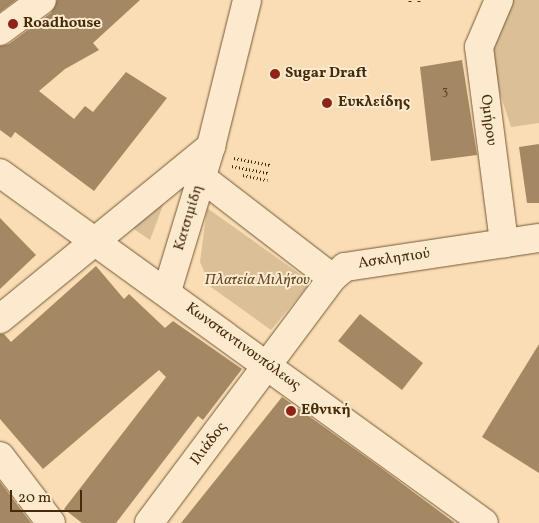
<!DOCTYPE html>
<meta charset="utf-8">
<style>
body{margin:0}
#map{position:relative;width:539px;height:523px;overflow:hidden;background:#faddb4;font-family:Vollkorn,serif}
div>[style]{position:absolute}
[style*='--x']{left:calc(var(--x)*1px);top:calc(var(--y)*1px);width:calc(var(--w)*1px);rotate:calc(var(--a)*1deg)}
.green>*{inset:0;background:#dbbf97}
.building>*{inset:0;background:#a48863}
.path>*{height:3px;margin-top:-1.5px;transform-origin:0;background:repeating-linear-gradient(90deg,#462b0b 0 1px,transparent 0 3.5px)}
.roads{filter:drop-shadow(0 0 1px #735835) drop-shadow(0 0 1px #735835)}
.minor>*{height:28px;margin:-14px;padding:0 14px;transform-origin:14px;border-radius:14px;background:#fce9ce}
.dots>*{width:14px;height:14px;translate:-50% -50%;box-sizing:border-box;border:2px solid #fce9ce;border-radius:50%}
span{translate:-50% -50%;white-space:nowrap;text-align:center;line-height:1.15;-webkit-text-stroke:4px #fce9ce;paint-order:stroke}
.number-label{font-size:12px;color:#5e4221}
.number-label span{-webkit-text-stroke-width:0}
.poi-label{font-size:15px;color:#462b0b;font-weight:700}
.left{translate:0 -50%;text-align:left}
.street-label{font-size:15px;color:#462b0b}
.park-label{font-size:15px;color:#644927;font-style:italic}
.scale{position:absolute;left:10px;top:490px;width:72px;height:22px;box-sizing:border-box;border:2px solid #462b0b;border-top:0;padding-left:6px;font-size:15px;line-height:18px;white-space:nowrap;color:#462b0b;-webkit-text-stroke:4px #fce9ce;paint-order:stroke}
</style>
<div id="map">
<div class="green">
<div style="clip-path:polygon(513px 0,539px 0,539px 123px,511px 127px,488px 56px)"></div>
<div style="clip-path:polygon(165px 200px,150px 240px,128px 225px)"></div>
<div style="clip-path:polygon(207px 208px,311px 282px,271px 330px,211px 287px,200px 262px)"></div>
</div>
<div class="building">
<div style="clip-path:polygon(0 0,16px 0,0 12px)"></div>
<div style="clip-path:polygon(57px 0,140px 0,93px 43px,99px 50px,65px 69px,39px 91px,74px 119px,85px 106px,93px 112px,126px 72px,167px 98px,94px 191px,15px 132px,11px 138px,0 130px,0 46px,9px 44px,51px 13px)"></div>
<div style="clip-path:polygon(462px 60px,477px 155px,431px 161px,420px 67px)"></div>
<div style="clip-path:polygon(539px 144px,539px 203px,527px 203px,519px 147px)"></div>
<div style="clip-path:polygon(0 218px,36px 255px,0 289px)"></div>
<div style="clip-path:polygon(96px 266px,124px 299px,129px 294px,165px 328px,173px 321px,242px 369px,203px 420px,198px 416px,116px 523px,82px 523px,64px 509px,166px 377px,159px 370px,43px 469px,0 419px,0 334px,4px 334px,11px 342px)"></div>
<div style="clip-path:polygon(360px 314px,423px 363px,402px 390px,338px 341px)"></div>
<div style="clip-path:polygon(539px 344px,539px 473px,482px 437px)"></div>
<div style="clip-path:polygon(282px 397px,377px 465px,455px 523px,181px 523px)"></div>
<div style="clip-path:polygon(0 482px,31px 523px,0 523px)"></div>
</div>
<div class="path">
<div style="--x:410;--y:2;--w:2;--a:-90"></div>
<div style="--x:419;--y:2;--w:2;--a:-90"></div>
<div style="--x:234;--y:158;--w:37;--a:11"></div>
<div style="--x:232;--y:166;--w:38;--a:11"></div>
<div style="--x:243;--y:175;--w:25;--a:12"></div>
</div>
<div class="roads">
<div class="minor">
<div style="--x:499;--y:0;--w:51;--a:113.1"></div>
<div style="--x:479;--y:47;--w:198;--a:82.7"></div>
<div style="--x:0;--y:31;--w:52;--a:-36.4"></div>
<div style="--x:0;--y:173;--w:597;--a:35.87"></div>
<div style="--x:201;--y:177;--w:165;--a:37.6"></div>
<div style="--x:167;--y:291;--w:152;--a:-73.1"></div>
<div style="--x:211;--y:146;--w:150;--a:-76.1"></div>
<div style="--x:0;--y:319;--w:273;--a:-39.3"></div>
<div style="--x:0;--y:456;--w:84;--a:52.7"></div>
<div style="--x:149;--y:523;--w:306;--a:-53.2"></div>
<div style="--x:332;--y:278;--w:17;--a:-40"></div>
<div style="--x:345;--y:267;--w:196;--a:-8.5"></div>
</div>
</div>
<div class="dots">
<div style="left:13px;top:24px;background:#8f2418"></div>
<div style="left:275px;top:74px;background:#8f2418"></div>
<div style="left:327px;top:103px;background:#8f2418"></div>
<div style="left:291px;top:411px;background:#8f2418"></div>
</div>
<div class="number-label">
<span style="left:445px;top:93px">3</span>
</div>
<div class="poi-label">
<span class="left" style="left:23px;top:24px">Roadhouse</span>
<span class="left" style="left:285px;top:74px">Sugar Draft</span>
<span class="left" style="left:338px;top:103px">Ευκλείδης</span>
<span class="left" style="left:301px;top:411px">Εθνική</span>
</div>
<div class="street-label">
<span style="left:488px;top:120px;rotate:83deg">Ομήρου</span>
<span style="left:189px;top:218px;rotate:-73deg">Κατσιμίδη</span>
<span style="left:394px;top:259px;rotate:-8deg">Ασκληπιού</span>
<span style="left:243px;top:347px;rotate:36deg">Κωνσταντινουπόλεως</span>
<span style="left:209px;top:444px;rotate:-53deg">Ιλιάδος</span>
</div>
<div class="park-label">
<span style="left:257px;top:281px">Πλατεία Μιλήτου</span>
</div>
<div class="scale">20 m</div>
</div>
